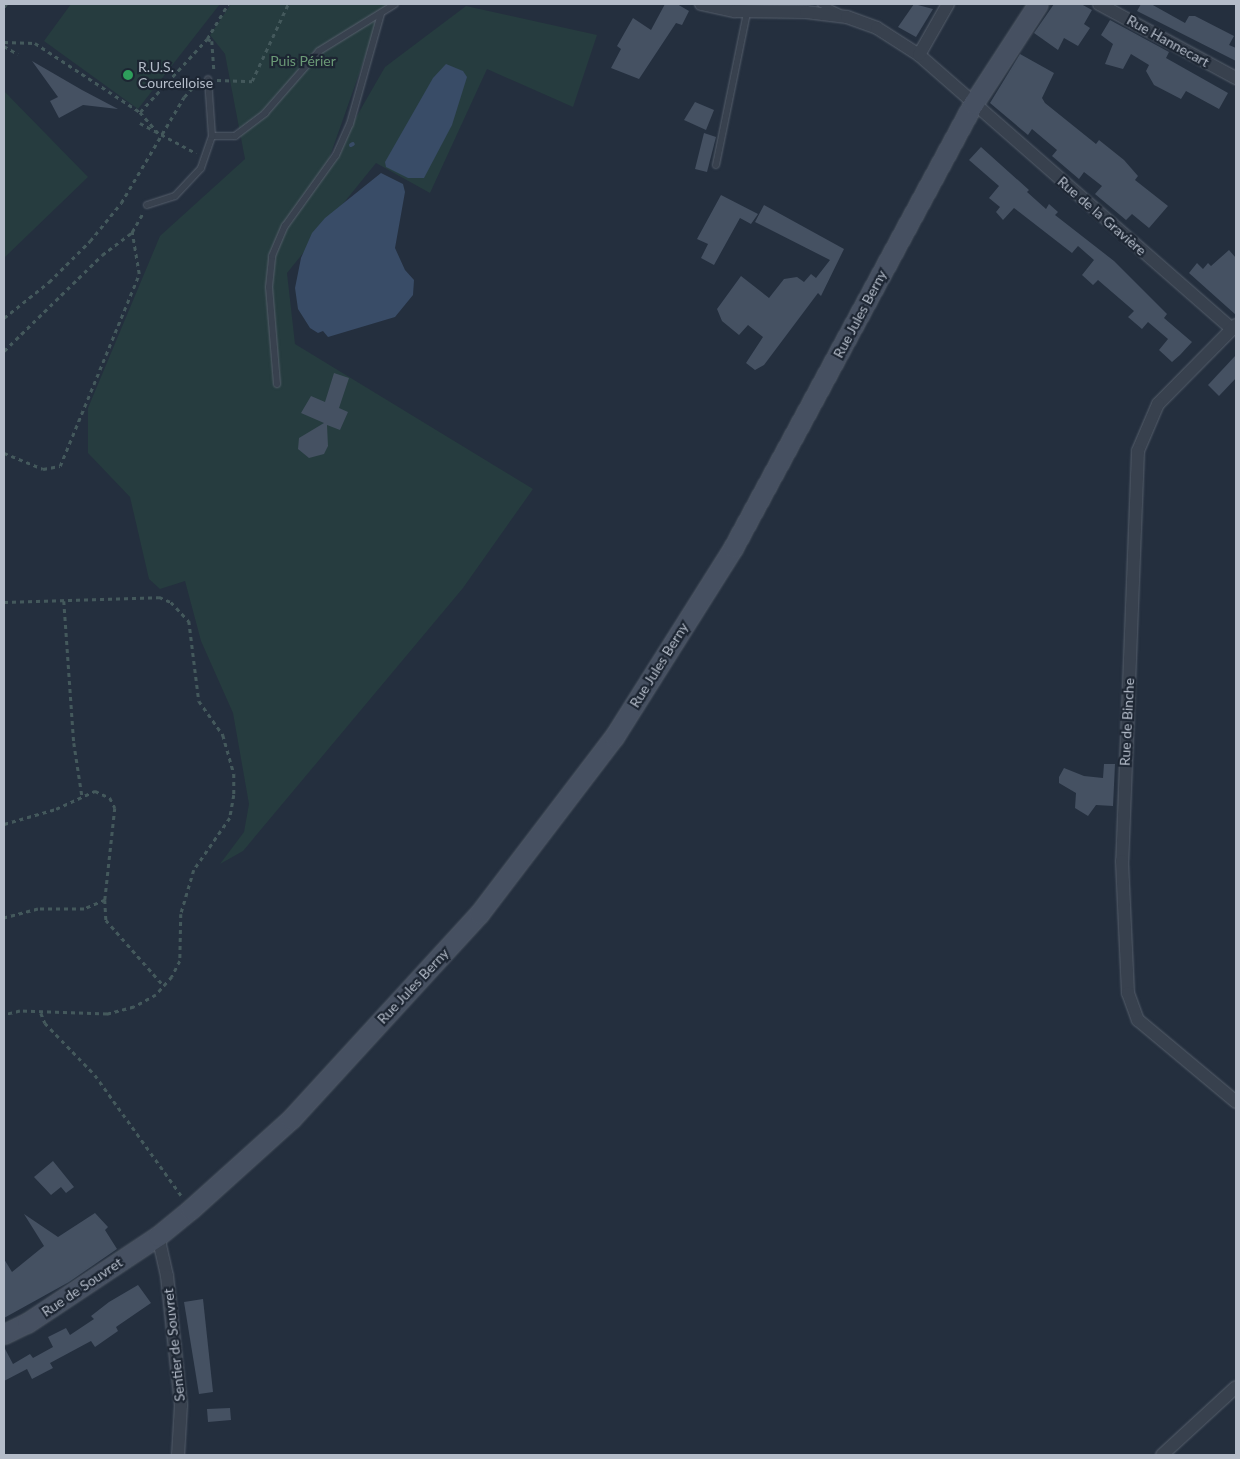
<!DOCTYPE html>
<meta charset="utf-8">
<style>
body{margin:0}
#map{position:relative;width:1240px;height:1459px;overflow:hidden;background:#242f3e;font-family:Lato,sans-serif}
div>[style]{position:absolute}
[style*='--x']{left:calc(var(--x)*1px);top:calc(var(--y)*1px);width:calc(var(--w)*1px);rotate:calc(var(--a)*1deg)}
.green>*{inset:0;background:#263c3f}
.water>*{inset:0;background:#394c67}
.stream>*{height:4px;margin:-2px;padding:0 2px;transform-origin:2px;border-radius:2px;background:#394c67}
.building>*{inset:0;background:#455162}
.path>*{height:2.5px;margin-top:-1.25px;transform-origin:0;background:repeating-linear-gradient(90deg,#44595c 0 4px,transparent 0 8px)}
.roads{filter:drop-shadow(0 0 1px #565f6c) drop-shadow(0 0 1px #565f6c)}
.service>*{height:6px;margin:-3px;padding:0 3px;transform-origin:3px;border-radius:3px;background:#38414e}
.minor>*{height:12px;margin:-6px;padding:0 6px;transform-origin:6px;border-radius:6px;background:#38414e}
.secondary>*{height:19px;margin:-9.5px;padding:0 9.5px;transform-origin:9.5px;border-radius:9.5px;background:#465061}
.dots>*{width:14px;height:14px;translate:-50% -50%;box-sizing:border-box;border:2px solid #1d2633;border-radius:50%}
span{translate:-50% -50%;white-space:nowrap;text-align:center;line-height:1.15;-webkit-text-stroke:4.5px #1d2633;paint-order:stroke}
.street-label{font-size:14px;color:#b4bcc9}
.park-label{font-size:14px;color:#6b9a76}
.poi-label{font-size:14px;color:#b4bcc9}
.left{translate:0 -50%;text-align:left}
.frame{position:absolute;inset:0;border:5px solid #b4bcc9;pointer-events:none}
</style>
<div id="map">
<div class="green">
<div style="clip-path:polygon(71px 4px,220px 4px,138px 109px,44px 41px)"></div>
<div style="clip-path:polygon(231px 4px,387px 4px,382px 9px,324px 173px,385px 67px,466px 6px,597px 35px,573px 107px,487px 69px,430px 193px,376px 163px,287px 273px,295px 344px,533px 489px,463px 588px,243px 851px,220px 864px,244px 832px,249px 804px,233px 713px,201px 641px,185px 581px,160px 589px,149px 579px,130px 497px,88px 453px,88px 408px,160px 236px,245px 159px,225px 54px,210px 35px)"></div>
<div style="clip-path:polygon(4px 91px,88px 177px,4px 258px)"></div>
</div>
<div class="water">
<div style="clip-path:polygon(446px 64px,463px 71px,467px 77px,452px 125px,424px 178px,408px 178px,386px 167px,385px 162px,433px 78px)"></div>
<div style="clip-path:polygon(381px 173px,403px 184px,405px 192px,395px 248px,405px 270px,414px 280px,413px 295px,395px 317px,328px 337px,323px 331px,318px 333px,310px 328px,298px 309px,295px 288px,301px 258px,312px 233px,325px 218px)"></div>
</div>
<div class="stream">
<div style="--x:351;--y:145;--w:2;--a:-27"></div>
</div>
<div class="building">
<div style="clip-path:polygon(665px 4px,677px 4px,689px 11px,682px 25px,676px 23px,639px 79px,611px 68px,621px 49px,617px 46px,633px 18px,651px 30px)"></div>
<div style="clip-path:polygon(914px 4px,933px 9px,916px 37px,898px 27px)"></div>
<div style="clip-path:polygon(1054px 4px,1081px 4px,1092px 10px,1084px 24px,1090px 28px,1078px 46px,1064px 38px,1058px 50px,1034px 33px)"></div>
<div style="clip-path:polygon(1141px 4px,1151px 4px,1185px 23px,1189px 16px,1195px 16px,1234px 36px,1229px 45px,1236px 48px,1236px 61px,1137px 11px)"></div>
<div style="clip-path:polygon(1110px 20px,1169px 52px,1166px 58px,1228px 93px,1219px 109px,1186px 91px,1181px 99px,1154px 85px,1146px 71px,1149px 65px,1131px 54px,1123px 69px,1105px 64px,1113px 44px,1101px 35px)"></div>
<div style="clip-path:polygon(1020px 54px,1054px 73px,1042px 98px,1045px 103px,1096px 144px,1099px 140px,1124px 160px,1138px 176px,1135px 180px,1168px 206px,1149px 228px,1132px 214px,1126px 220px,1095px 194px,1102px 186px,1084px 172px,1079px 179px,1052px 156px,1057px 150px,1032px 129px,1028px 135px,990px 103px)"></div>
<div style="clip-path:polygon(32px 61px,82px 90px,118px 109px,83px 105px,59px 118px,50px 101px,58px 97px)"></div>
<div style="clip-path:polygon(695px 102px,714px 110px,706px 130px,684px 120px)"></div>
<div style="clip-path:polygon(704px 133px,716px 137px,707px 172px,695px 169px)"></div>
<div style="clip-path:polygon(981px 147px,1029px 190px,1027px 192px,1046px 209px,1049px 204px,1058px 212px,1055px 215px,1114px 261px,1167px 314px,1164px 318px,1192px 342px,1180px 355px,1172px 362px,1159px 350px,1168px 339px,1148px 322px,1142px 329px,1128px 317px,1134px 311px,1098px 280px,1093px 285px,1082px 275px,1094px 260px,1078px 246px,1072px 253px,1014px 208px,1003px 220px,996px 212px,1000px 207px,989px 198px,999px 186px,969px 160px)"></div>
<div style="clip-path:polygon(721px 195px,758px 214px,751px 224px,740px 218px,714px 265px,701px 258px,708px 244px,697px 239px)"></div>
<div style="clip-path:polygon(764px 205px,844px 249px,821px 296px,818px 293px,764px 365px,755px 370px,746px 363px,763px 337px,748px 325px,739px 335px,722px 321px,717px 309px,741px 276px,769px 298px,784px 279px,797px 277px,804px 282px,811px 274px,816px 278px,830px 260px,755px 222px)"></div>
<div style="clip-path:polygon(1229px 250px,1236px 258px,1236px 315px,1189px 273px,1197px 263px,1203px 269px,1208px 263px,1211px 266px)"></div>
<div style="clip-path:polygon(1236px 355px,1236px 378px,1219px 396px,1208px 385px)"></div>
<div style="clip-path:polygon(334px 373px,349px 378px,339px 408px,348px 412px,340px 430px,327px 425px,328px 446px,324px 454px,309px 458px,298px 449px,299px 438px,324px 423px,301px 413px,311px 396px,325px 402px)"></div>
<div style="clip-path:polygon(1104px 764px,1115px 764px,1113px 806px,1096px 805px,1088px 816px,1075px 808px,1076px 793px,1059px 783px,1059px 777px,1064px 768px,1084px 776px,1103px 778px)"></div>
<div style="clip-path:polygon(53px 1161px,74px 1187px,66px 1193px,61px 1187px,51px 1195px,34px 1177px)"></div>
<div style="clip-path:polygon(95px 1213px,108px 1227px,105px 1230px,117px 1249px,69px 1282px,4px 1318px,4px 1259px,12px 1272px,44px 1246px,24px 1214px,58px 1237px)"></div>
<div style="clip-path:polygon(138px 1285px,151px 1303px,116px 1327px,118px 1331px,95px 1347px,91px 1341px,50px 1363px,53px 1368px,32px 1379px,27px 1369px,4px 1381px,4px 1347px,13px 1364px,30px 1354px,33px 1358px,53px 1347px,48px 1337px,66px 1328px,70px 1335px,94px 1319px,91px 1316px,109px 1302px)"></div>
<div style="clip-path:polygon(203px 1299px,213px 1392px,199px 1394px,184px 1302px)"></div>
<div style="clip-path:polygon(230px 1408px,231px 1420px,208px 1422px,207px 1409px)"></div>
</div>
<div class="path">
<div style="--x:4;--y:7;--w:4;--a:-56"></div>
<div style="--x:207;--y:39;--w:41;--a:-59"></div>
<div style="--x:4;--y:42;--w:31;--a:2"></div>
<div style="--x:35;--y:43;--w:126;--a:33.3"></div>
<div style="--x:140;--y:112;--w:99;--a:-47.5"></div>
<div style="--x:207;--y:39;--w:5;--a:22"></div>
<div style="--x:212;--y:41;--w:31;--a:86"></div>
<div style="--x:4;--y:46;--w:16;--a:30"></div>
<div style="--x:217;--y:80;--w:35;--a:2"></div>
<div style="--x:252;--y:81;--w:85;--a:-64.9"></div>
<div style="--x:140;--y:112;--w:29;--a:49"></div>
<div style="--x:140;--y:123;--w:64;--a:28.2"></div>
<div style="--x:4;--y:318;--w:58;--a:-38.7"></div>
<div style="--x:49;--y:282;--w:58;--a:-45"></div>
<div style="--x:90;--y:241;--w:49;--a:-50.8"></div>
<div style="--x:121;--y:203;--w:123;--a:-59.3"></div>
<div style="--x:184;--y:97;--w:22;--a:-47"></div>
<div style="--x:4;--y:351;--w:137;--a:-44.4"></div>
<div style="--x:102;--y:255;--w:38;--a:-37"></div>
<div style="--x:4;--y:453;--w:42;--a:22.3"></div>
<div style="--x:43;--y:469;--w:17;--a:-10"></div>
<div style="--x:60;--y:466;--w:208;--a:-67.6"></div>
<div style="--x:139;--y:274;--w:43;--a:-99.5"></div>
<div style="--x:132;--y:232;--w:22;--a:-60"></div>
<div style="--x:64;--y:601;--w:142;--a:86"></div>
<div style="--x:74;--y:743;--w:53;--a:81.3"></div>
<div style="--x:4;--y:602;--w:155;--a:-1.8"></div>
<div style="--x:159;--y:597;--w:13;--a:23"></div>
<div style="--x:171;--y:602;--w:26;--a:47"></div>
<div style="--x:189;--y:621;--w:81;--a:82.9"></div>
<div style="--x:199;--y:701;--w:42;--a:54.8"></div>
<div style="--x:223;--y:735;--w:41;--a:74.2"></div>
<div style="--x:234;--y:774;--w:21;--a:90"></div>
<div style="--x:234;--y:795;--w:23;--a:100"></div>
<div style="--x:230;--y:818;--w:63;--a:124.7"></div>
<div style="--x:194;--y:870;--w:46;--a:106.5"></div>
<div style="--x:181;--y:914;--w:47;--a:91.2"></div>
<div style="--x:180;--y:961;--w:18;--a:117"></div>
<div style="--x:172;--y:977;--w:24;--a:132"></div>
<div style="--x:156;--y:995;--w:25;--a:151"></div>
<div style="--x:134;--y:1007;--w:28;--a:165"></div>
<div style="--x:107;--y:1014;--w:87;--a:-178"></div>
<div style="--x:20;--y:1011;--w:16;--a:166"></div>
<div style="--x:4;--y:824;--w:54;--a:-16.1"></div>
<div style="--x:56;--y:809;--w:43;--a:-24.8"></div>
<div style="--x:95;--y:791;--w:17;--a:25"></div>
<div style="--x:110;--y:798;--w:11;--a:63"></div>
<div style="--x:115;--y:808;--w:93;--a:96.2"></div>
<div style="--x:105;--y:900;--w:23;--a:157"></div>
<div style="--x:84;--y:909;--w:46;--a:180"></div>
<div style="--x:38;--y:909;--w:35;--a:165"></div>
<div style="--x:105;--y:900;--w:20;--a:87"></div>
<div style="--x:106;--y:920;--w:88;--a:48.7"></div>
<div style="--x:41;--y:1013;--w:11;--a:68"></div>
<div style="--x:45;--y:1023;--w:72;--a:46.1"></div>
<div style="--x:95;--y:1075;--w:151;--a:54.4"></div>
</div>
<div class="roads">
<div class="service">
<div style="--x:821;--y:4;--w:19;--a:25"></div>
<div style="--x:212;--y:136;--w:23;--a:0"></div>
<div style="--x:235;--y:136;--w:38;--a:-37"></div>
<div style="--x:265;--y:113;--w:82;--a:-48.9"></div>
<div style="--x:319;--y:51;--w:89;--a:-31.7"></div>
<div style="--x:716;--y:165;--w:156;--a:-78.5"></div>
<div style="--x:147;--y:205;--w:29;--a:-18"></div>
<div style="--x:175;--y:196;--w:38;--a:-47"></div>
<div style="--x:201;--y:168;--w:34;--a:-71"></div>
<div style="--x:212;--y:136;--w:57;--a:-94"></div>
<div style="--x:277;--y:384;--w:97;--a:-94.7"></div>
<div style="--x:269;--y:287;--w:31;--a:-84"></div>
<div style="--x:272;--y:256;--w:33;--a:-67"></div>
<div style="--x:285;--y:226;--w:87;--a:-54.3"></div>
<div style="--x:336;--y:155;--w:34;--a:-66"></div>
<div style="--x:350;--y:124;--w:114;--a:-74.3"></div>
</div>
<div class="minor">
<div style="--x:701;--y:4;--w:35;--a:12"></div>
<div style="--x:735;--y:11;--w:71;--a:0.8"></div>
<div style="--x:806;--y:12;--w:41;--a:7"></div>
<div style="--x:847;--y:17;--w:32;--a:20"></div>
<div style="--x:877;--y:28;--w:50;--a:32.7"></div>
<div style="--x:919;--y:55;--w:416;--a:41.2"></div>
<div style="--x:1099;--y:4;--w:156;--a:28.4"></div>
<div style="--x:919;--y:55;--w:59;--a:-60.4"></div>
<div style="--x:1236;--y:325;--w:111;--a:134.6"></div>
<div style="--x:1158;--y:404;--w:51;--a:113.1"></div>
<div style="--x:1138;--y:451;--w:410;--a:92.2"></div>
<div style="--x:1122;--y:861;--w:132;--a:87.4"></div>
<div style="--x:1128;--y:993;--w:29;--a:70"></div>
<div style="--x:1138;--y:1020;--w:128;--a:39.9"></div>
<div style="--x:158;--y:1236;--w:41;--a:77.3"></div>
<div style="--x:167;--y:1276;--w:130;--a:83.8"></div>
<div style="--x:181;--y:1405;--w:50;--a:93.4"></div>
<div style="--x:1162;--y:1455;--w:100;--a:-42.6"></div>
</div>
<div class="secondary">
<div style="--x:4;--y:1334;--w:25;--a:-26"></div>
<div style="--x:27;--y:1323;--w:157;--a:-33.6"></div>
<div style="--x:158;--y:1236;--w:43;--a:-39.3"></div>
<div style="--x:191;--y:1209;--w:135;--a:-42"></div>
<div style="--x:291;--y:1119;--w:278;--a:-47.5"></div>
<div style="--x:479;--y:914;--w:223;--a:-52.7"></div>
<div style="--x:614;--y:737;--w:223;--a:-57.8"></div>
<div style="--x:733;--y:548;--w:505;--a:-61.61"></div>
<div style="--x:973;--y:104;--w:119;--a:-57"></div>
</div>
</div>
<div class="dots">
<div style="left:128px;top:75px;background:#2e9e5b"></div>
</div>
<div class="street-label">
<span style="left:1168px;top:41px;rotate:29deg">Rue Hannecart</span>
<span style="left:1102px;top:216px;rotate:41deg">Rue de la Gravière</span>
<span style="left:860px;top:314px;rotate:-62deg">Rue Jules Berny</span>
<span style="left:659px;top:665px;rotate:-58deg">Rue Jules Berny</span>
<span style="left:1127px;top:722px;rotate:-87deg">Rue de Binche</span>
<span style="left:413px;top:986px;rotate:-47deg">Rue Jules Berny</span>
<span style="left:82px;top:1287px;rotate:-34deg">Rue de Souvret</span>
<span style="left:174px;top:1345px;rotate:-96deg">Sentier de Souvret</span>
</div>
<div class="park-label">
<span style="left:303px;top:61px">Puis Périer</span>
</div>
<div class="poi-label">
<span class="left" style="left:138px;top:75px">R.U.S.<br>Courcelloise</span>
</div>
<div class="frame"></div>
</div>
